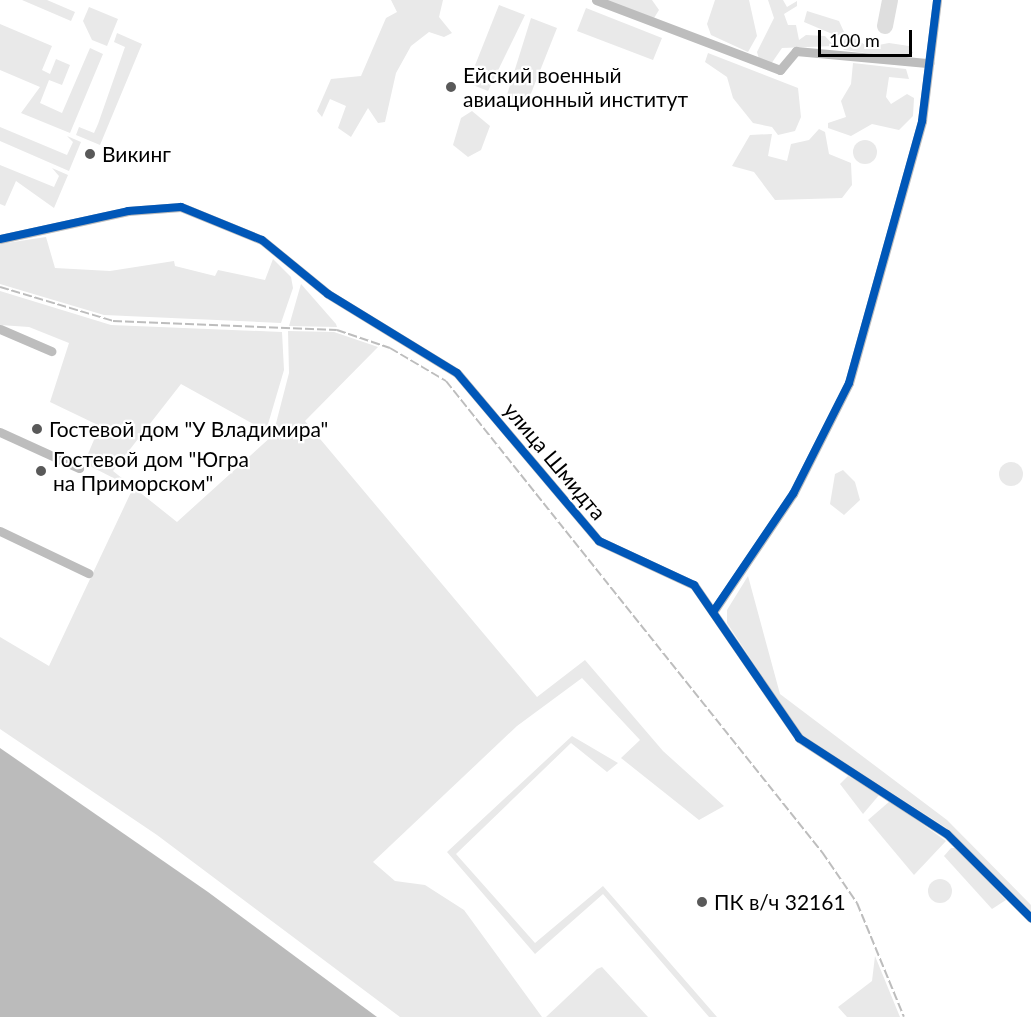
<!DOCTYPE html>
<meta charset="utf-8">
<style>
body{margin:0}
#map{position:relative;width:1031px;height:1017px;overflow:hidden;background:#fff;font-family:Lato,sans-serif}
div>[style]{position:absolute}
[style*='--x']{left:calc(var(--x)*1px);top:calc(var(--y)*1px);width:calc(var(--w)*1px);rotate:calc(var(--a)*1deg)}
.green>*{inset:0;background:#e9e9e9}
.round{border-radius:50%}
.water>*{inset:0;background:#bbb}
.taxiway>*{height:16px;margin:-8px;padding:0 8px;transform-origin:8px;border-radius:8px;background:#dedede}
.minor>*{height:9px;margin:-4.5px;padding:0 4.5px;transform-origin:4.5px;border-radius:4.5px;background:#bdbdbd}
.rail>*{height:2px;margin-top:-1px;transform-origin:0;background:repeating-linear-gradient(90deg,#bdbdbd 0 9px,transparent 0 12px)}
.cycleway>*{height:8px;margin:-4px;padding:0 4px;transform-origin:4px;border-radius:4px;background:#0057b8}
.dots>*{width:16px;height:16px;translate:-50% -50%;box-sizing:border-box;border:3px solid #fff;border-radius:50%}
span{translate:-50% -50%;white-space:nowrap;text-align:center;line-height:1.15;-webkit-text-stroke:4.5px #fff;paint-order:stroke}
.poi-label{font-size:21px;color:#000}
.left{translate:0 -50%;text-align:left}
.street-label{font-size:21px;color:#000}
.scale{position:absolute;left:818px;top:30px;width:94px;height:27px;box-sizing:border-box;border:3px solid #000;border-top:0;padding-left:8px;font-size:18px;line-height:21px;white-space:nowrap;color:#000;-webkit-text-stroke:4px #fff;paint-order:stroke}
</style>
<div id="map">
<div class="green">
<div style="clip-path:polygon(22px 0,47px 0,75px 12px,71px 21px)"></div>
<div style="clip-path:polygon(391px 0,443px 0,439px 17px,452px 33px,444px 37px,429px 32px,411px 46px,396px 73px,385px 122px,378px 123px,368px 108px,351px 137px,338px 128px,346px 106px,330px 99px,322px 117px,317px 111px,331px 79px,361px 76px,386px 18px,397px 12px)"></div>
<div style="clip-path:polygon(605px 0,652px 0,659px 10px,654px 18px)"></div>
<div style="clip-path:polygon(715px 0,749px 0,757px 36px,748px 52px,711px 35px,707px 24px)"></div>
<div style="clip-path:polygon(768px 0,783px 0,787px 7px,797px 1px,797px 6px,784px 14px,788px 25px,796px 25px,799px 40px,806px 35px,825px 36px,834px 46px,782px 48px,771px 64px,759px 59px,757px 52px,774px 18px)"></div>
<div style="clip-path:polygon(499px 5px,525px 15px,488px 91px,468px 83px)"></div>
<div style="clip-path:polygon(89px 7px,118px 19px,107px 46px,92px 40px,83px 21px)"></div>
<div style="clip-path:polygon(586px 8px,662px 38px,653px 60px,577px 31px)"></div>
<div style="clip-path:polygon(807px 11px,839px 21px,844px 32px,837px 36px,804px 22px)"></div>
<div style="clip-path:polygon(531px 18px,557px 28px,526px 106px,506px 98px)"></div>
<div style="clip-path:polygon(0 24px,52px 46px,42px 70px,50px 74px,56px 59px,70px 65px,62px 85px,49px 80px,40px 103px,62px 113px,90px 48px,103px 54px,70px 133px,21px 113px,40px 87px,0 70px)"></div>
<div style="clip-path:polygon(117px 33px,142px 44px,100px 145px,76px 135px,79px 127px,94px 133px,98px 124px,125px 47px,114px 42px)"></div>
<div style="clip-path:polygon(849px 34px,868px 47px,889px 43px,909px 46px,913px 53px,900px 58px,844px 50px,840px 46px)"></div>
<div style="clip-path:polygon(708px 53px,798px 88px,801px 117px,795px 131px,778px 135px,772px 127px,753px 123px,733px 98px,727px 77px,705px 62px)"></div>
<div style="clip-path:polygon(853px 63px,906px 69px,909px 79px,889px 77px,886px 97px,891px 104px,907px 94px,914px 98px,913px 116px,899px 130px,872px 124px,851px 136px,828px 128px,828px 123px,846px 117px,841px 101px,851px 84px)"></div>
<div style="clip-path:polygon(472px 111px,490px 126px,481px 150px,468px 157px,453px 145px,461px 118px)"></div>
<div style="clip-path:polygon(0 127px,67px 155px,73px 142px,67px 136px,81px 142px,69px 171px,0 141px)"></div>
<div style="clip-path:polygon(819px 129px,825px 132px,829px 154px,851px 163px,852px 185px,842px 198px,775px 200px,754px 172px,732px 166px,750px 135px,772px 134px,768px 156px,787px 161px,791px 144px,809px 140px)"></div>
<div class="round" style="left:853px;top:140px;width:24px;height:24px"></div>
<div style="clip-path:polygon(0 165px,54px 187px,59px 176px,52px 168px,68px 175px,54px 208px,16px 181px,5px 206px,0 204px)"></div>
<div style="clip-path:polygon(46px 237px,55px 268px,110px 271px,174px 261px,175px 266px,215px 276px,218px 270px,265px 280px,273px 259px,291px 277px,293px 288px,281px 323px,104px 315px,0 284px,0 244px)"></div>
<div style="clip-path:polygon(301px 284px,336px 324px,337px 327px,289px 326px)"></div>
<div style="clip-path:polygon(0 291px,111px 325px,282px 332px,284px 370px,266px 431px,181px 384px,113px 471px,177px 522px,273px 435px,289px 373px,288px 331px,334px 332px,378px 347px,305px 421px,537px 697px,585px 660px,663px 751px,724px 806px,699px 820px,621px 758px,640px 740px,582px 678px,517px 726px,373px 862px,395px 881px,425px 885px,464px 910px,542px 1017px,400px 1017px,157px 835px,0 729px,0 637px,49px 666px,133px 488px,84px 463px,100px 426px,50px 402px,69px 343px,29px 327px,0 325px)"></div>
<div class="round" style="left:999px;top:462px;width:24px;height:24px"></div>
<div style="clip-path:polygon(843px 470px,855px 482px,860px 500px,844px 515px,830px 504px,835px 474px)"></div>
<div style="clip-path:polygon(748px 576px,780px 694px,947px 820px,1031px 905px,1031px 913px,945px 827px,800px 734px,727px 623px,727px 610px)"></div>
<div style="clip-path:polygon(572px 736px,618px 763px,607px 772px,571px 743px,456px 854px,535px 943px,603px 886px,717px 1017px,709px 1017px,603px 894px,535px 954px,447px 852px)"></div>
<div style="clip-path:polygon(848px 776px,880px 794px,863px 814px,840px 784px)"></div>
<div style="clip-path:polygon(890px 801px,946px 841px,914px 875px,868px 820px)"></div>
<div style="clip-path:polygon(951px 848px,956px 848px,1006px 900px,992px 909px,944px 856px)"></div>
<div class="round" style="left:928px;top:879px;width:24px;height:24px"></div>
<div style="clip-path:polygon(875px 956px,900px 1017px,847px 1017px,838px 1007px,872px 981px)"></div>
<div style="clip-path:polygon(602px 967px,648px 1017px,546px 1017px,597px 969px)"></div>
</div>
<div class="water">
<div style="clip-path:polygon(0 748px,208px 892px,377px 1017px,0 1017px)"></div>
</div>
<div class="taxiway">
<div style="--x:885;--y:26;--w:26;--a:-79"></div>
</div>
<div class="minor">
<div style="--x:596;--y:0;--w:197;--a:20.8"></div>
<div style="--x:780;--y:70;--w:25;--a:-50"></div>
<div style="--x:796;--y:51;--w:134;--a:5.2"></div>
<div style="--x:0;--y:239;--w:131;--a:-12.3"></div>
<div style="--x:128;--y:211;--w:53;--a:-4.3"></div>
<div style="--x:181;--y:207;--w:87;--a:22.2"></div>
<div style="--x:262;--y:240;--w:85;--a:39.3"></div>
<div style="--x:328;--y:294;--w:151;--a:31.5"></div>
<div style="--x:457;--y:373;--w:220;--a:49.8"></div>
<div style="--x:599;--y:541;--w:105;--a:24.9"></div>
<div style="--x:694;--y:585;--w:186;--a:55.5"></div>
<div style="--x:799;--y:738;--w:176;--a:33"></div>
<div style="--x:947;--y:834;--w:119;--a:45"></div>
<div style="--x:0;--y:329;--w:56;--a:23.3"></div>
<div style="--x:0;--y:432;--w:87;--a:24.5"></div>
<div style="--x:0;--y:531;--w:98;--a:25.5"></div>
<div style="--x:713;--y:612;--w:143;--a:-55.9"></div>
<div style="--x:793;--y:494;--w:124;--a:-63.2"></div>
<div style="--x:849;--y:383;--w:272;--a:-74.4"></div>
<div style="--x:922;--y:121;--w:122;--a:-82.9"></div>
</div>
<div class="rail">
<div style="--x:0;--y:287;--w:118;--a:16.7"></div>
<div style="--x:113;--y:321;--w:224;--a:2.3"></div>
<div style="--x:337;--y:330;--w:56;--a:18.8"></div>
<div style="--x:390;--y:348;--w:65;--a:30.5"></div>
<div style="--x:446;--y:381;--w:603;--a:51.4"></div>
<div style="--x:822;--y:852;--w:62;--a:55.5"></div>
<div style="--x:857;--y:903;--w:123;--a:67.6"></div>
</div>
<div class="cycleway">
<div style="--x:0;--y:239;--w:131;--a:-12.3"></div>
<div style="--x:128;--y:211;--w:53;--a:-4.3"></div>
<div style="--x:181;--y:207;--w:87;--a:22.2"></div>
<div style="--x:262;--y:240;--w:85;--a:39.3"></div>
<div style="--x:328;--y:294;--w:151;--a:31.5"></div>
<div style="--x:457;--y:373;--w:220;--a:49.8"></div>
<div style="--x:599;--y:541;--w:105;--a:24.9"></div>
<div style="--x:694;--y:585;--w:186;--a:55.5"></div>
<div style="--x:799;--y:738;--w:176;--a:33"></div>
<div style="--x:947;--y:834;--w:119;--a:45"></div>
<div style="--x:713;--y:612;--w:143;--a:-55.9"></div>
<div style="--x:793;--y:494;--w:124;--a:-63.2"></div>
<div style="--x:849;--y:383;--w:272;--a:-74.4"></div>
<div style="--x:922;--y:121;--w:122;--a:-82.9"></div>
</div>
<div class="dots">
<div style="left:451px;top:87px;background:#595959"></div>
<div style="left:90px;top:154px;background:#595959"></div>
<div style="left:37px;top:429px;background:#595959"></div>
<div style="left:41px;top:471px;background:#595959"></div>
<div style="left:702px;top:902px;background:#595959"></div>
</div>
<div class="poi-label">
<span class="left" style="left:463px;top:87px">Ейский военный<br>авиационный институт</span>
<span class="left" style="left:102px;top:154px">Викинг</span>
<span class="left" style="left:49px;top:429px">Гостевой дом "У Владимира"</span>
<span class="left" style="left:53px;top:471px">Гостевой дом "Югра<br>на Приморском"</span>
<span class="left" style="left:714px;top:902px">ПК в/ч 32161</span>
</div>
<div class="street-label">
<span style="left:555px;top:461px;rotate:50deg">улица Шмидта</span>
</div>
<div class="scale">100 m</div>
</div>
